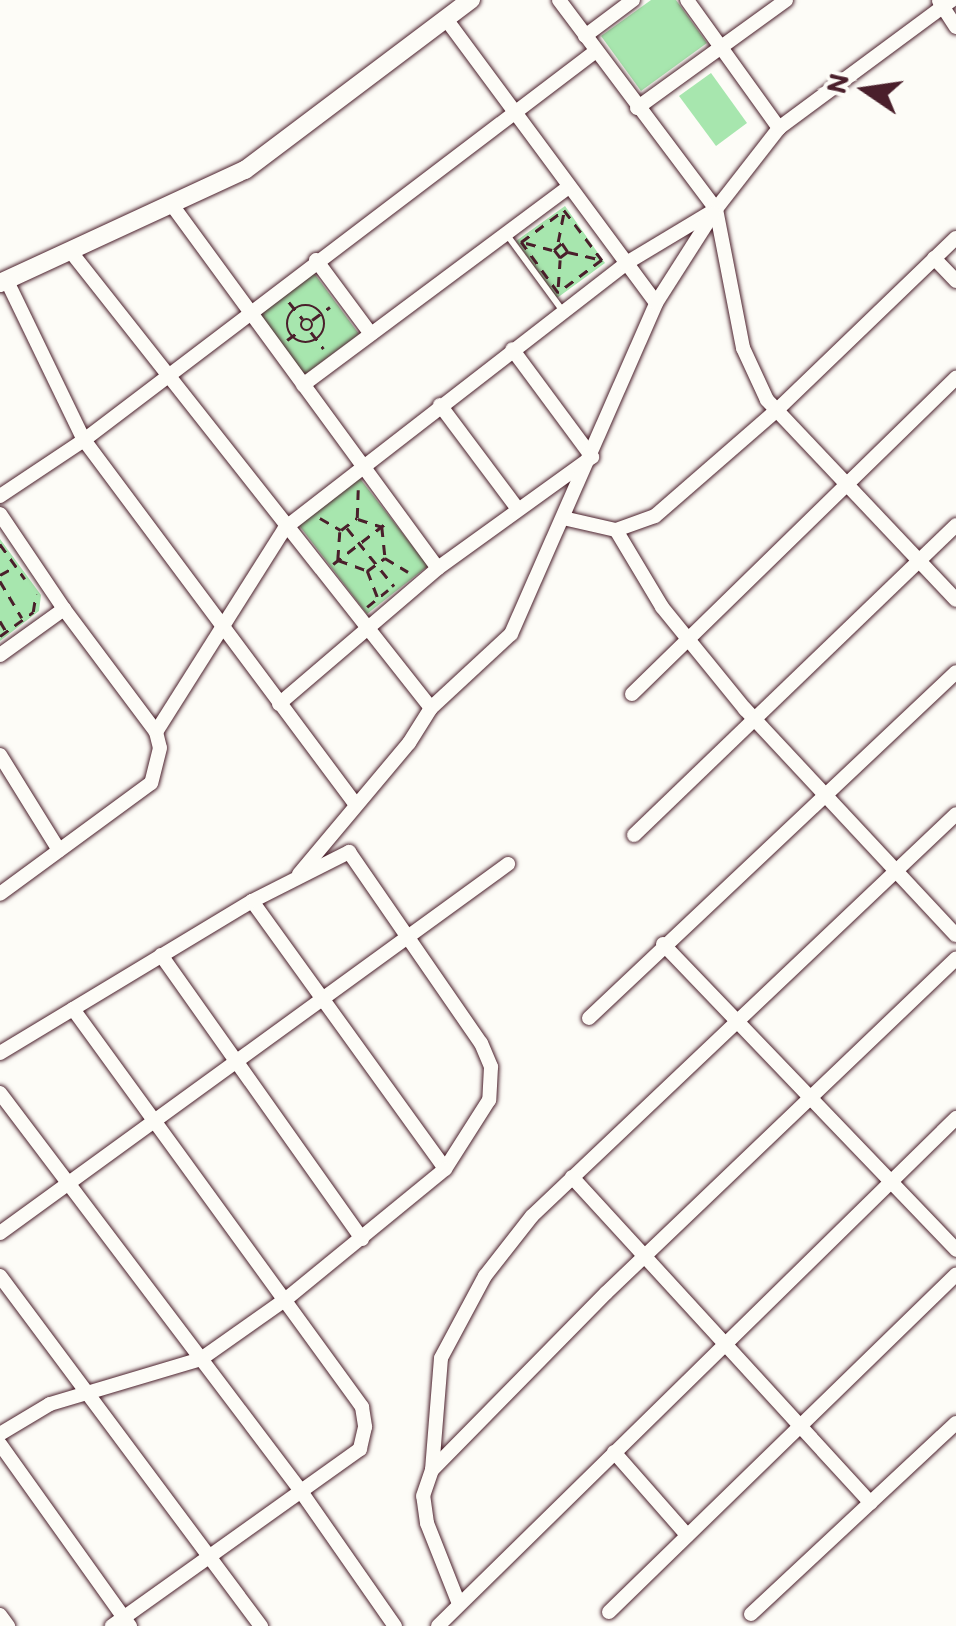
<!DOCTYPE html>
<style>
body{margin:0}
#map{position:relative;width:956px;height:1626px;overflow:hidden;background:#fdfcf7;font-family:Itim,sans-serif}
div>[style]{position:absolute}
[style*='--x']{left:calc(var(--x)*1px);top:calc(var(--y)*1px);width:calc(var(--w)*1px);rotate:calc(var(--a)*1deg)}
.green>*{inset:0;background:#a7e6ae}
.path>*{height:2.5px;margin-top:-1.25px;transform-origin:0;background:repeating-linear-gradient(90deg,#4a1f2b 0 10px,transparent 0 18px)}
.path>.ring{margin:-1.25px;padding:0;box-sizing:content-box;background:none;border:2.5px solid #4a1f2b;border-radius:50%}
.roads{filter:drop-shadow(0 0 2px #4a1f2b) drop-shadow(0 0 2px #4a1f2b)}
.service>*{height:6px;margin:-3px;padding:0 3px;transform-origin:3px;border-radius:3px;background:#fdfcf7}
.minor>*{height:14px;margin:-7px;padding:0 7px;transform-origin:7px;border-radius:7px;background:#fdfcf7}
.tertiary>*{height:18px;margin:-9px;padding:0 9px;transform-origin:9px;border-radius:9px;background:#fdfcf7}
span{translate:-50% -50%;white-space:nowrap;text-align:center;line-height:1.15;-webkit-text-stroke:8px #fdfcf7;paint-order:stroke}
.north{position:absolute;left:816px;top:40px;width:100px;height:100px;-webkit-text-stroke:8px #fdfcf7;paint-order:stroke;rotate:283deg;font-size:28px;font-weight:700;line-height:40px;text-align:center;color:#4a1f2b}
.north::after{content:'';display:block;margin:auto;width:35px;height:45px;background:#4a1f2b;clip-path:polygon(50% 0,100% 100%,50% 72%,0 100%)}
</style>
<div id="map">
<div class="green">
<div style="clip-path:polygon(651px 0,676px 0,707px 43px,641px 91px,601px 36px)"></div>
<div style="clip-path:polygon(711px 73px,747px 123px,716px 146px,679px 96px)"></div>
<div style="clip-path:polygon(565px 206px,605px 263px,557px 298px,516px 241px)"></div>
<div style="clip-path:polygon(314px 273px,359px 334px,304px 375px,259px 313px)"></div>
<div style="clip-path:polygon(358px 476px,428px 566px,367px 614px,298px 524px)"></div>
<div style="clip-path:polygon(0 539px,41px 595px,39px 611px,0 641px)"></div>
</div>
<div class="path">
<div style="--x:564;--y:210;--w:63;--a:52.8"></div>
<div style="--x:602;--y:260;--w:55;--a:143.1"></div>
<div style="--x:558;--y:293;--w:63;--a:-126"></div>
<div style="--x:521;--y:242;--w:54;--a:-36.7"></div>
<div style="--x:558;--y:242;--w:32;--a:-79"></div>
<div style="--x:526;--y:243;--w:27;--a:15"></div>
<div style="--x:568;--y:252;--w:10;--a:143"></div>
<div style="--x:560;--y:258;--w:10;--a:-127"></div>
<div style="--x:554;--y:250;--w:11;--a:-41"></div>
<div style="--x:562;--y:243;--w:11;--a:56"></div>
<div style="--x:568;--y:252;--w:32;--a:13"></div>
<div style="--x:558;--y:287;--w:27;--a:-86"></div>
<div style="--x:289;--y:302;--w:22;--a:51"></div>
<div class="ring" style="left:287px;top:305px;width:35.5px;height:35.5px"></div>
<div class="ring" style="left:301px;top:319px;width:9.5px;height:9.5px"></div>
<div style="--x:312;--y:320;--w:22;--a:-36"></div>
<div style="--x:311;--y:332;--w:21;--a:53"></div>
<div style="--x:287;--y:340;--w:17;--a:-36"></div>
<div style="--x:320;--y:518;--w:24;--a:30"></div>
<div style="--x:341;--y:530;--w:20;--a:-37"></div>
<div style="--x:357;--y:518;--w:28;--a:-88"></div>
<div style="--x:358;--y:519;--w:25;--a:18"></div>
<div style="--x:382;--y:527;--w:31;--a:84"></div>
<div style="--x:347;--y:528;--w:75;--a:51"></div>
<div style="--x:340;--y:532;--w:28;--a:94"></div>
<div style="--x:338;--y:560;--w:29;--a:20"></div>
<div style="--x:0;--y:544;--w:43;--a:54.5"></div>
<div style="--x:333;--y:564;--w:67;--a:-37.7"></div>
<div style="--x:0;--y:575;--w:18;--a:-29"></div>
<div style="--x:0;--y:581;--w:43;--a:59.3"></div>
<div style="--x:377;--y:597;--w:28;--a:-111"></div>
<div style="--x:367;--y:571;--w:22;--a:-36"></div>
<div style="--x:385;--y:558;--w:27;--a:31"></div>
<div style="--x:367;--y:607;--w:27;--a:-39"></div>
<div style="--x:0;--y:621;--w:12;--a:59"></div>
<div style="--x:0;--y:636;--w:41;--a:-36"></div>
<div style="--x:33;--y:612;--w:18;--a:-81"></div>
</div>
<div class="roads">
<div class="service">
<div style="--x:507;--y:235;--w:93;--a:53.7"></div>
</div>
<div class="minor">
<div style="--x:559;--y:0;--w:261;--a:53.1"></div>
<div style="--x:716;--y:209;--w:142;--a:79"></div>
<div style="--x:743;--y:348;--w:57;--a:65.2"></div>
<div style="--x:767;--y:400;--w:275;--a:46.6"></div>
<div style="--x:687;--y:0;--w:158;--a:54.3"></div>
<div style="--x:939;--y:1;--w:31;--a:57"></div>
<div style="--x:446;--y:19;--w:353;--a:53.5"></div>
<div style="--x:585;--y:36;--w:60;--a:-36.9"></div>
<div style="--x:637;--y:108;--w:184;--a:-35.9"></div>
<div style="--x:172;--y:205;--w:450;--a:53.8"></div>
<div style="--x:71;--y:252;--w:581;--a:51.71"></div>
<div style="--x:934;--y:258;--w:32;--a:46"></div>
<div style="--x:316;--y:260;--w:92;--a:53.4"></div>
<div style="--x:7;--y:281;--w:177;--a:64.2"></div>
<div style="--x:84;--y:440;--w:454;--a:53.3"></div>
<div style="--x:303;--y:385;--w:332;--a:-36.7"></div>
<div style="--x:440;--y:405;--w:129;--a:53.2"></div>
<div style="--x:0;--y:496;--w:101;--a:-33.7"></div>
<div style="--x:84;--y:440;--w:643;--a:-37.23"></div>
<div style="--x:0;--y:514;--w:115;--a:56"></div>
<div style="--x:64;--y:609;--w:154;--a:53.2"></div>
<div style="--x:156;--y:732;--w:16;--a:76"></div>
<div style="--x:160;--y:748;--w:36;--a:104"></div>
<div style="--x:151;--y:783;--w:187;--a:143.7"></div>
<div style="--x:563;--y:518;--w:54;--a:12.8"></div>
<div style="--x:616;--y:530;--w:90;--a:59.1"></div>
<div style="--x:662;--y:607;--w:132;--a:50.9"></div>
<div style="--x:745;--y:709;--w:309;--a:47"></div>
<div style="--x:616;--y:530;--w:41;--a:-19.7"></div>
<div style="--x:655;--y:516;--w:162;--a:-41"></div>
<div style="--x:777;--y:410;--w:248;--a:-43.9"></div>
<div style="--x:0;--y:655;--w:79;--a:-35.7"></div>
<div style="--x:632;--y:694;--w:453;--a:-44.3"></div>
<div style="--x:279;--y:704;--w:209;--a:-40.5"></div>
<div style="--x:438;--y:568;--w:190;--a:-35.8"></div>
<div style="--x:592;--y:457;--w:134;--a:-126.5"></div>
<div style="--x:156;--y:732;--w:241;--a:-57.7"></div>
<div style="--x:285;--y:528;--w:430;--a:-37.8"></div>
<div style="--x:625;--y:264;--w:106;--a:-31.1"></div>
<div style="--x:716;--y:209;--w:103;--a:-52.1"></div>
<div style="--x:779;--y:128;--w:215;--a:-36.5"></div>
<div style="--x:0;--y:755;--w:112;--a:58.2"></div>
<div style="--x:634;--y:835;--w:447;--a:-43.9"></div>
<div style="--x:299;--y:874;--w:171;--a:-50"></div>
<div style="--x:409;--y:743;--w:41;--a:-57.8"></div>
<div style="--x:431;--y:708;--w:109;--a:-42.8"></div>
<div style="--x:511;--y:634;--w:361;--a:-66.3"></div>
<div style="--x:656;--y:303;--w:106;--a:-57.4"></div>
<div style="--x:252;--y:901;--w:330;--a:54.2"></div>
<div style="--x:663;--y:944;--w:424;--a:46.2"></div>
<div style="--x:161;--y:955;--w:348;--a:54.7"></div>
<div style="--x:73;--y:1009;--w:492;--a:54"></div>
<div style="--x:362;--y:1407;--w:20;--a:81"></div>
<div style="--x:365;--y:1427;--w:23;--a:103"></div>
<div style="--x:360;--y:1449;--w:305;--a:144.5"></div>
<div style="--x:589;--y:1018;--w:504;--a:-43.31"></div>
<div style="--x:0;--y:1053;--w:294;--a:-31.1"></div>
<div style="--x:252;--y:901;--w:109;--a:-26.8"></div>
<div style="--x:349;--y:852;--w:232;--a:55.4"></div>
<div style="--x:481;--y:1043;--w:26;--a:67"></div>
<div style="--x:491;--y:1067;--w:33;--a:93"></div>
<div style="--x:489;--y:1100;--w:82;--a:122.5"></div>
<div style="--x:445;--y:1169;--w:205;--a:140.7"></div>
<div style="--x:286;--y:1299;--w:104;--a:144.8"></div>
<div style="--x:201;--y:1359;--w:158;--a:163.4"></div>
<div style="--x:50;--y:1404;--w:58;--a:149"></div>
<div style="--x:0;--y:1093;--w:498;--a:52.9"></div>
<div style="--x:300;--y:1490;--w:166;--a:55.1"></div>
<div style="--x:572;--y:1177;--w:442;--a:47.5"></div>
<div style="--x:0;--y:1233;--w:628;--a:-35.99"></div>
<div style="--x:0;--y:1276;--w:437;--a:53.3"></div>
<div style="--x:0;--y:1444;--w:224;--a:54.5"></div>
<div style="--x:614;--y:1452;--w:111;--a:48.7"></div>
<div style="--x:432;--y:1470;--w:248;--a:-45.5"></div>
<div style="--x:606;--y:1293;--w:484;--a:-43.7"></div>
<div style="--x:459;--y:1604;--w:87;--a:-111.6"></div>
<div style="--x:427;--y:1523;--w:27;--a:-98"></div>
<div style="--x:423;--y:1496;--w:28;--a:-71"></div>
<div style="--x:432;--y:1470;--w:112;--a:-85.4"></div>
<div style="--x:441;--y:1358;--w:93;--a:-61.8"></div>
<div style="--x:485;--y:1276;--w:76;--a:-51.9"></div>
<div style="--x:532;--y:1216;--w:584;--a:-43.47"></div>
<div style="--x:609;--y:1612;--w:484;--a:-44.2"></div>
<div style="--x:751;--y:1614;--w:280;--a:-43"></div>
<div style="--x:0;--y:1615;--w:14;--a:54"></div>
<div style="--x:438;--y:1626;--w:726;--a:-44.44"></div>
</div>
<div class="tertiary">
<div style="--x:0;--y:283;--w:270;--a:-24.8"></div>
<div style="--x:245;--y:170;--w:283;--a:-37"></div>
</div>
</div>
<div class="north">N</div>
</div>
